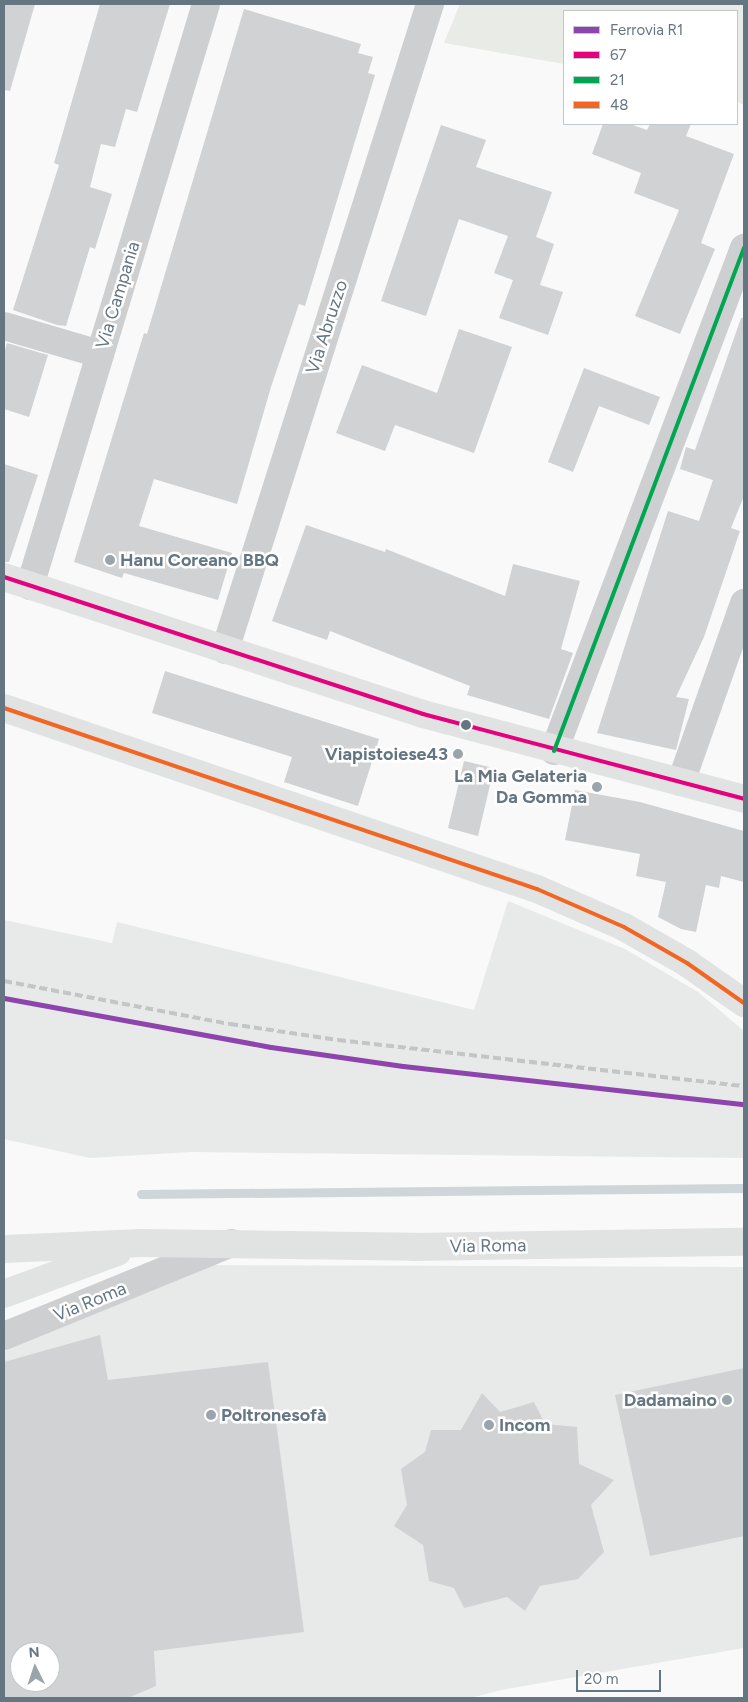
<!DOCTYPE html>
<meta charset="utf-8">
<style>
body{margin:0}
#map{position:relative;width:748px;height:1702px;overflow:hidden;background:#f9f9f9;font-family:Figtree,sans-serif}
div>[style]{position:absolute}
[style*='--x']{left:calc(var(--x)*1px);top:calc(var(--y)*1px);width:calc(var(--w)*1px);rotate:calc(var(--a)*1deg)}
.built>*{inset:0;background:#e8e9e9}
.green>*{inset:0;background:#e8ebe6}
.stream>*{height:9px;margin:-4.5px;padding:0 4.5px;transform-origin:4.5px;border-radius:4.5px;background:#ced6d9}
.building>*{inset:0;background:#d0d2d3}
.minor>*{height:28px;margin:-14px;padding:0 14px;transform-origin:14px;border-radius:14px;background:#cecfd0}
.major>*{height:28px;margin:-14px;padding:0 14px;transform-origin:14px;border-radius:14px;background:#e1e2e2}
.rail>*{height:4px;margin-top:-2px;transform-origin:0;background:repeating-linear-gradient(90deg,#c3c5c6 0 8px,transparent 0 12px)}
.bus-1>*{height:4px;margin:-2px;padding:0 2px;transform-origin:2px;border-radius:2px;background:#e5007d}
.bus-2>*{height:4px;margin:-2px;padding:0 2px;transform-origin:2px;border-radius:2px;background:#00a651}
.bus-3>*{height:4px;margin:-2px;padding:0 2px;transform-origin:2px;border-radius:2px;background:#f26522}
.rail-1>*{height:5px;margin:-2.5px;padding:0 2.5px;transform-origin:2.5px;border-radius:2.5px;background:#8e44ad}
.dots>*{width:14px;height:14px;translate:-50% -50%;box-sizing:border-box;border:2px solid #fff;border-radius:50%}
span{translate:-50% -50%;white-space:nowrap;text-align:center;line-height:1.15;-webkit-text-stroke:5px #fff;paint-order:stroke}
.street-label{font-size:18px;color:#657683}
.poi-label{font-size:18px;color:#657683;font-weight:700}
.left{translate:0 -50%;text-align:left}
.right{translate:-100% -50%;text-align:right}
.frame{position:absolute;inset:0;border:5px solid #657683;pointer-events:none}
.legend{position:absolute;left:563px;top:10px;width:175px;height:115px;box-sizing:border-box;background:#fff;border:1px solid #c1c8cd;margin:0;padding:6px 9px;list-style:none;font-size:15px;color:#657683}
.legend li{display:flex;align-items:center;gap:10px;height:25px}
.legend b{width:25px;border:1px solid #c1c8cd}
.north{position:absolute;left:10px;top:1642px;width:50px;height:50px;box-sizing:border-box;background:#fff;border:1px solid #c1c8cd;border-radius:50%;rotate:356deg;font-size:14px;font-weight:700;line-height:20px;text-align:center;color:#657683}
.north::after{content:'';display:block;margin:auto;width:18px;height:22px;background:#99a4ac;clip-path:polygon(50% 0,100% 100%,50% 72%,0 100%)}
.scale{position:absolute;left:576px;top:1670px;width:85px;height:22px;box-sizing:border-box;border:2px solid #657683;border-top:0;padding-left:6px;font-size:15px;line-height:18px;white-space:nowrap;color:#657683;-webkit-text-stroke:4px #fff;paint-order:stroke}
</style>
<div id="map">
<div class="built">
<div style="clip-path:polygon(508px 901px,625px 949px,698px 992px,744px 1031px,744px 1158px,191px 1152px,90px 1158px,4px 1139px,4px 920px,112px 943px,117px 922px,474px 1010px)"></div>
<div style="clip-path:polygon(evenodd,213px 1265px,744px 1267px,744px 1648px,501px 1690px,471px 1698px,4px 1698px,4px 1344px,213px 1265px,20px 1652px,50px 1652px,50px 1682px,20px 1682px,20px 1652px)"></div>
</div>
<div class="green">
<div style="clip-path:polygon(460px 4px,744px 4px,744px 105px,737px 102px,737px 11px,564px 11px,564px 64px,444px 43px)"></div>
</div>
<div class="stream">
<div style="--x:141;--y:1194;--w:603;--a:-0.57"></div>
</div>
<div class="building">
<div style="clip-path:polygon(4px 4px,35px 4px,10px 91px,4px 90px)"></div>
<div style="clip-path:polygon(100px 4px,170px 4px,137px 112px,126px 109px,115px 147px,101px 144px,90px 187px,112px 194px,95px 249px,90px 247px,66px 326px,57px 325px,13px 310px,59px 165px,54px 163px)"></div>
<div style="clip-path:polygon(244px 9px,361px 44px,358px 53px,373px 57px,368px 73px,375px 75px,305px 306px,299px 304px,271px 387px,237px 504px,154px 479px,139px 526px,232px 553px,218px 600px,124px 573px,122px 578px,74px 562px,144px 333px,147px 334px)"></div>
<div style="clip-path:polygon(603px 124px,630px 124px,647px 130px,650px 124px,691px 124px,686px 136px,734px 154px,701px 243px,715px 249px,680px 334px,635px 316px,679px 210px,634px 193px,641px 173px,592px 154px)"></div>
<div style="clip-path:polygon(441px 125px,486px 140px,476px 167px,552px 192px,536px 237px,554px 244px,540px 285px,563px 292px,548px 335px,499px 318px,513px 280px,494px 273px,508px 236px,459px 219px,426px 316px,381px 301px)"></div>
<div style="clip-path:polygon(741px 318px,744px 318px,744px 496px,731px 528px,740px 531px,704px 637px,676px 697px,689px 699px,676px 750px,597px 733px,668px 511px,699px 521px,713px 480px,680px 469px,686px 447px,695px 450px)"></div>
<div style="clip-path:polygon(459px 329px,512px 347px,474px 453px,395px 425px,385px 451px,336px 433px,362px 365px,437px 393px)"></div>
<div style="clip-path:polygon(7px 343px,48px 355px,29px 417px,4px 409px,4px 354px)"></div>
<div style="clip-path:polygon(584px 368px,660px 397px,649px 425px,599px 406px,573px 472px,548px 462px)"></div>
<div style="clip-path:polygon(4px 464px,38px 475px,9px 562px,4px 562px)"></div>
<div style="clip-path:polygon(306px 525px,385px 552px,386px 549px,505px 596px,513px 564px,580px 581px,561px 649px,573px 653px,549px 719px,467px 695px,470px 686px,330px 631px,327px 640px,272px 621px)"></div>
<div style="clip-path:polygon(165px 671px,379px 739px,358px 806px,284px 782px,292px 757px,152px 713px)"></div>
<div style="clip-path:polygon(464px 761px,494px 768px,478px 836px,448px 828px)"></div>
<div style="clip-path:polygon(575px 790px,640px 802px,744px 831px,744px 882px,721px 876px,719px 888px,706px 885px,696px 932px,681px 929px,658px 917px,666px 882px,636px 876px,640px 854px,565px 840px)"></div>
<div style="clip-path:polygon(evenodd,100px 1335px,108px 1380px,268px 1362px,304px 1632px,154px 1651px,156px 1686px,128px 1698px,4px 1698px,4px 1362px,100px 1335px,20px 1652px,50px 1652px,50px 1682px,20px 1682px,20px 1652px)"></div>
<div style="clip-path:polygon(744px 1368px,744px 1536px,650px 1556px,615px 1395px)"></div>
<div style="clip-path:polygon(482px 1393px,500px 1412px,534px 1402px,545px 1424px,577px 1427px,579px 1464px,614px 1480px,591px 1505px,604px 1552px,578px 1579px,540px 1586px,525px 1611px,507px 1597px,464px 1608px,454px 1588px,429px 1581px,423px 1545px,394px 1526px,407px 1505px,401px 1469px,425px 1452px,431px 1430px,461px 1430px)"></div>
</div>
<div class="minor">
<div style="--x:4;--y:326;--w:100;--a:16.3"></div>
<div style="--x:30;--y:586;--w:608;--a:-73.17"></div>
<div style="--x:225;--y:650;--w:678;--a:-72.39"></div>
<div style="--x:554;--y:751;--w:538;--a:-69.31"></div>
<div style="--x:681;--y:782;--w:190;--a:-70.6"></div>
<div style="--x:4;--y:1336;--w:246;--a:-22.2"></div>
</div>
<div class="major">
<div style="--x:4;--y:577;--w:441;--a:18.1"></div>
<div style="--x:423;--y:714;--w:332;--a:14.8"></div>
<div style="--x:4;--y:708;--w:563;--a:18.76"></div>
<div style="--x:537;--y:889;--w:95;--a:23.6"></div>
<div style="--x:624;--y:927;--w:73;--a:29.7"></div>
<div style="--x:687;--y:963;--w:70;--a:35.1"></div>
<div style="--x:4;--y:1249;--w:138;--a:-2.5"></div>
<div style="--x:142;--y:1243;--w:272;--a:0.8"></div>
<div style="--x:414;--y:1247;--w:330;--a:-0.9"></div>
<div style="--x:4;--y:1294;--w:121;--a:-20.4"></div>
</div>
<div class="rail">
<div style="--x:4;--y:981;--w:230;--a:10.8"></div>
<div style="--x:230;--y:1024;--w:109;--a:8.4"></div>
<div style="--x:338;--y:1040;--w:409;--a:6.5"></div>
</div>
<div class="bus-1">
<div style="--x:4;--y:577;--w:441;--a:18.1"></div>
<div style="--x:423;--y:714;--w:332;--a:14.8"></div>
</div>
<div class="bus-2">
<div style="--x:554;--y:751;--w:538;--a:-69.31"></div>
</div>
<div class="bus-3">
<div style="--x:4;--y:708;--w:563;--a:18.76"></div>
<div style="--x:537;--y:889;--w:95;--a:23.6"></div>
<div style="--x:624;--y:927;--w:73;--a:29.7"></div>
<div style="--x:687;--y:963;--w:70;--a:35.1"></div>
</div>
<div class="rail-1">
<div style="--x:4;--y:998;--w:271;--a:10.4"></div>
<div style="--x:271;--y:1047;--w:133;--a:8.2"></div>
<div style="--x:403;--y:1066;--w:343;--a:6.4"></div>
</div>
<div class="dots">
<div style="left:110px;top:560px;background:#99a4ac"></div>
<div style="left:466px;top:725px;background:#657683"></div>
<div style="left:458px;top:754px;background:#99a4ac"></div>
<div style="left:597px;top:787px;background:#99a4ac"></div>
<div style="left:727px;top:1400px;background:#99a4ac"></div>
<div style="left:211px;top:1415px;background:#99a4ac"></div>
<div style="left:489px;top:1425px;background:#99a4ac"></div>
</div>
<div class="street-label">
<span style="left:118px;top:295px;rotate:-73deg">Via Campania</span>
<span style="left:327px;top:327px;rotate:-72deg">Via Abruzzo</span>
<span style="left:488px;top:1246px;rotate:-1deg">Via Roma</span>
<span style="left:90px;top:1302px;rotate:-22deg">Via Roma</span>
</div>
<div class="poi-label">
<span class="left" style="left:120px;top:560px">Hanu Coreano BBQ</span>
<span class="right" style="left:448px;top:754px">Viapistoiese43</span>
<span class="right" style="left:587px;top:787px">La Mia Gelateria<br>Da Gomma</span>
<span class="right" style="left:717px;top:1400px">Dadamaino</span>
<span class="left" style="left:221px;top:1415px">Poltronesofà</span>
<span class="left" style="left:499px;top:1425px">Incom</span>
</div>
<div class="frame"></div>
<ul class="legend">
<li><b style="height:6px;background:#8e44ad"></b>Ferrovia R1</li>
<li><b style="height:6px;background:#e5007d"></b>67</li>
<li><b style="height:6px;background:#00a651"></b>21</li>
<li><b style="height:6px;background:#f26522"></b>48</li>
</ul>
<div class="north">N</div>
<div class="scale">20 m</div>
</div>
